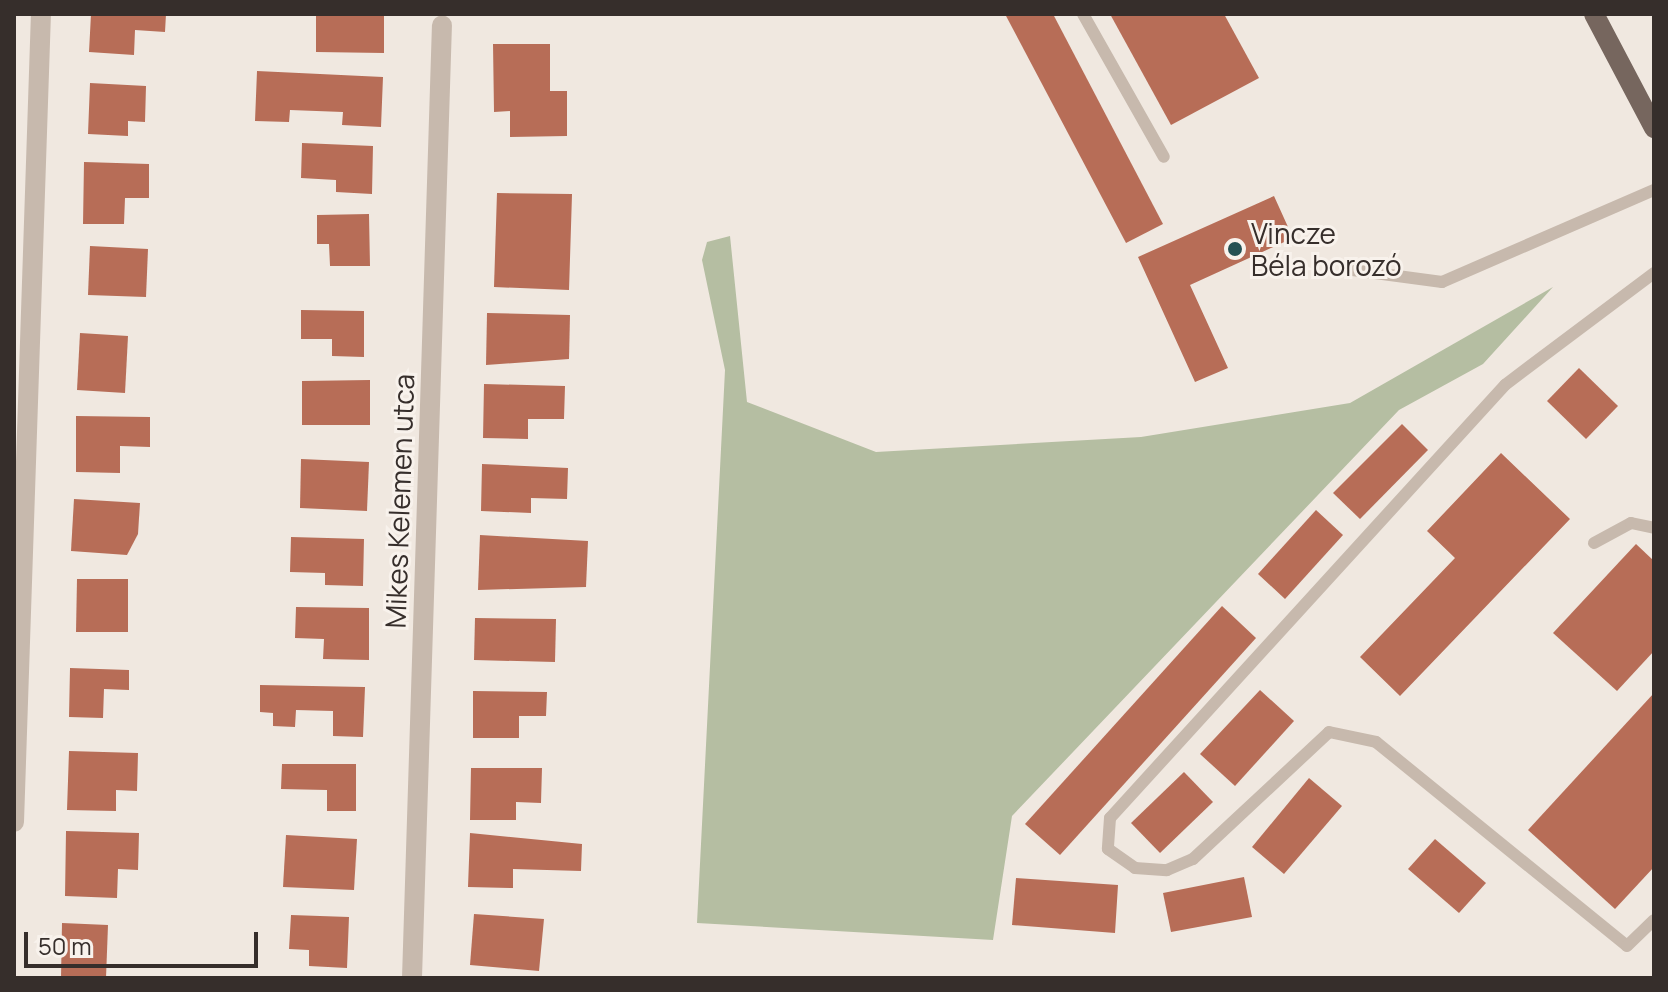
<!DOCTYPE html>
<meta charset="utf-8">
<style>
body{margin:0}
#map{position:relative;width:1668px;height:992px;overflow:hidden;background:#f0e8e0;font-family:Manrope,sans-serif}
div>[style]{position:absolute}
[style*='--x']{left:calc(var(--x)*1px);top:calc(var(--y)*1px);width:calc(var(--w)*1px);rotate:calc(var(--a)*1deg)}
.green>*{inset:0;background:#b5bea2}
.building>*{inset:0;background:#b76d57}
.service>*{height:12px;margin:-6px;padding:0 6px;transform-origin:6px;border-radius:6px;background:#c7b9ad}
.minor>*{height:20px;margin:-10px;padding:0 10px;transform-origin:10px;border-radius:10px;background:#c7b9ad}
.primary>*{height:20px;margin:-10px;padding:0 10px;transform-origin:10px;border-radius:10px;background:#76665e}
.dots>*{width:22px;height:22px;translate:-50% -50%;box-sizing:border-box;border:4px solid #f8f2ec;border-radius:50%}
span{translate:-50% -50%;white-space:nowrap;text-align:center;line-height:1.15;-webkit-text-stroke:6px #f8f2ec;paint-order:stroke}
.poi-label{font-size:28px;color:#362e2b}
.left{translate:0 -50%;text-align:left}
.street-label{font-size:28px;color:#362e2b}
.frame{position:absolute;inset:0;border:16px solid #362e2b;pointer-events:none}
.scale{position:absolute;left:24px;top:932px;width:234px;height:36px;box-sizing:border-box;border:4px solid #362e2b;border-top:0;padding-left:10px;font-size:24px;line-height:28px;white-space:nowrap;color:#362e2b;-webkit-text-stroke:6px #f8f2ec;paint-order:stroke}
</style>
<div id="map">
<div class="green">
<div style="clip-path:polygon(730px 236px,747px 402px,876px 452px,1141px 437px,1350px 403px,1553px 287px,1483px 364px,1399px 410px,1012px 816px,993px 940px,697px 923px,725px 370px,702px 260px,707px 242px)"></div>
</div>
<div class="building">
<div style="clip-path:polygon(91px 14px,166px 14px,165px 32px,135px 30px,134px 55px,89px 52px)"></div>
<div style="clip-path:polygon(316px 14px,384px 14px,384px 53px,316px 52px)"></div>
<div style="clip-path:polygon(1005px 14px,1053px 14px,1163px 224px,1126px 243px)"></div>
<div style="clip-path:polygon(1110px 14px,1224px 14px,1259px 78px,1171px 125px)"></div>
<div style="clip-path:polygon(493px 44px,550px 44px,550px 91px,567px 91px,567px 136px,510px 137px,510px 111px,494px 112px)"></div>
<div style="clip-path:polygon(257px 71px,383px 77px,381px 127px,342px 125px,343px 112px,290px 110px,289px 122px,255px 121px)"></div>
<div style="clip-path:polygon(90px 83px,146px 86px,145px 122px,128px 121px,128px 136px,88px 134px)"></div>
<div style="clip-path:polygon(302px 143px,373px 146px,372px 194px,336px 192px,336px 180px,301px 178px)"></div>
<div style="clip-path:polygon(84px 162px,149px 164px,149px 198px,125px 198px,124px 224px,83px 224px)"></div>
<div style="clip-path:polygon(497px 193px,572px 194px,569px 290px,494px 287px)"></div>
<div style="clip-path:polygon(1274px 196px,1293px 238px,1190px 285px,1228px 368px,1195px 382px,1138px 257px)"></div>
<div style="clip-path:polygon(369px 214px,370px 266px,330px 266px,329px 244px,317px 244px,317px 215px)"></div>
<div style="clip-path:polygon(90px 246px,148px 249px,146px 297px,88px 295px)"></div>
<div style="clip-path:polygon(301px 310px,364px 311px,364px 357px,332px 356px,332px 339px,301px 339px)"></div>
<div style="clip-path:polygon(487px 313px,570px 315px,569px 359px,486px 365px)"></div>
<div style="clip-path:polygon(80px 333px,128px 336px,125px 393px,77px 390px)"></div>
<div style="clip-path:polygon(1579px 368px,1618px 406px,1586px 439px,1547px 401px)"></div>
<div style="clip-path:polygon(370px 380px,370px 425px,302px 425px,302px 381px)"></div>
<div style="clip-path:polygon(484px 384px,565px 386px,564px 419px,528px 419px,528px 439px,483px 438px)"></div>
<div style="clip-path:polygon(76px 416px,150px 417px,150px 447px,120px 446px,120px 473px,76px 472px)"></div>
<div style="clip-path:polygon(1402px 424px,1428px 450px,1360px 519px,1333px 493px)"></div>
<div style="clip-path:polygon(1501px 453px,1570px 519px,1400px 696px,1360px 657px,1455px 558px,1427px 531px)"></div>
<div style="clip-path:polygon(301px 459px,369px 462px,367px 511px,300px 508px)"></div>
<div style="clip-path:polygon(482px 464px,568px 468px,567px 499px,531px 498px,531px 513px,481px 511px)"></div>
<div style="clip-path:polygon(74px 499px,140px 503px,138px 534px,127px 555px,71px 551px)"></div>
<div style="clip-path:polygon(1316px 510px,1343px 535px,1285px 599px,1258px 574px)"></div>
<div style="clip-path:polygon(480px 535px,588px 541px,586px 587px,478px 590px)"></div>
<div style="clip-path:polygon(291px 537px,364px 539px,363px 586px,325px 585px,325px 573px,290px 572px)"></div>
<div style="clip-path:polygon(1636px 544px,1654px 561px,1654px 651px,1617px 691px,1553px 633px)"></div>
<div style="clip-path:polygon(77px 579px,128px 579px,128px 632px,76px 632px)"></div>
<div style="clip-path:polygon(1222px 606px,1256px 638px,1060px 855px,1025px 824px)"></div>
<div style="clip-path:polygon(296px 607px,369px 608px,369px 660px,323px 659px,324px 639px,295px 638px)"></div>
<div style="clip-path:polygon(475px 618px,556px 619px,555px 662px,474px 660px)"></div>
<div style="clip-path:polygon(70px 668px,129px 670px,129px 690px,104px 689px,103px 718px,69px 717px)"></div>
<div style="clip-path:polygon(260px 685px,365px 687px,363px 737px,333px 736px,333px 711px,296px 710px,295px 727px,273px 726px,273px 713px,260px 712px)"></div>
<div style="clip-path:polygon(1260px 690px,1294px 721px,1235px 786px,1200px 754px)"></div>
<div style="clip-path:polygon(473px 691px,547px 692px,546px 716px,519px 716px,519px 738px,473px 738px)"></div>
<div style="clip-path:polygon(1654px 693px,1654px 867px,1615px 909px,1528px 830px)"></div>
<div style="clip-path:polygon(69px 751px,138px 753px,137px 791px,116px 790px,116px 811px,67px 810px)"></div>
<div style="clip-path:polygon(282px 764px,356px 764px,356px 811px,327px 811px,327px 790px,281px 789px)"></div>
<div style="clip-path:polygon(471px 768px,542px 768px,541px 803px,516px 802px,516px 820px,470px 820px)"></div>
<div style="clip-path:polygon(1184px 772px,1213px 802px,1160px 853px,1131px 823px)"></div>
<div style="clip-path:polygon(1309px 778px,1342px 806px,1284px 874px,1252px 847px)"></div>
<div style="clip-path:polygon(66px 831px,139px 833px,138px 870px,118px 869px,117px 898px,65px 896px)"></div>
<div style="clip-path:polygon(470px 833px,582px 844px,581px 871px,513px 869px,513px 888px,468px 887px)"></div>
<div style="clip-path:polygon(286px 835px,357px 839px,354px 890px,283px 887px)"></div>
<div style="clip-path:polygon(1435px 839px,1486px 883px,1459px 913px,1408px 869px)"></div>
<div style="clip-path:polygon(1244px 877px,1252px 917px,1171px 932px,1163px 893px)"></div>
<div style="clip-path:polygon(1016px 878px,1118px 885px,1115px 933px,1012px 925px)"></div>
<div style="clip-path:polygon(474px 914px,544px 919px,539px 971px,470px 965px)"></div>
<div style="clip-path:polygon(291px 915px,349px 917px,347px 968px,309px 966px,309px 950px,289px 949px)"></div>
<div style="clip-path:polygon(62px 923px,108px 925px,106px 978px,61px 978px)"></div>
</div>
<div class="service">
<div style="--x:1083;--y:14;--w:164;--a:60.5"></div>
<div style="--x:1345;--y:269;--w:98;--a:7.6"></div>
<div style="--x:1442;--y:282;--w:231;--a:-23.5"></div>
<div style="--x:1654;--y:273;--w:186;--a:143.1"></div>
<div style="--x:1505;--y:385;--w:586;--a:132.37"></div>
<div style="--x:1110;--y:818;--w:31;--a:94"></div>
<div style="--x:1108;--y:849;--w:33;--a:35"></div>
<div style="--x:1135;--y:868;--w:32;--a:4"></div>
<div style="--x:1167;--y:870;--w:28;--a:-23"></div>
<div style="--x:1193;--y:859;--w:186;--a:-43"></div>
<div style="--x:1329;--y:732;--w:48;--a:12"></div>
<div style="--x:1376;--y:742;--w:323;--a:39.1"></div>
<div style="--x:1627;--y:946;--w:37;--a:-44"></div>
<div style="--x:1594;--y:543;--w:42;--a:-28.4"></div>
<div style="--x:1631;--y:523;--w:24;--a:12"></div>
</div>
<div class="minor">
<div style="--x:14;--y:822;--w:808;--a:-88.09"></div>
<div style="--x:412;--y:978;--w:953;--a:-88.2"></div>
</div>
<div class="primary">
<div style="--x:1594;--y:14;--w:129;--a:62.2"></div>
</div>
<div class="dots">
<div style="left:1235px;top:249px;background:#255153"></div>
</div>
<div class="poi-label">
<span class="left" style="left:1251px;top:249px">Vincze<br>Béla borozó</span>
</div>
<div class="street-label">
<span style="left:399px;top:501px;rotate:-88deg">Mikes Kelemen utca</span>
</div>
<div class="frame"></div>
<div class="scale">50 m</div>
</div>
